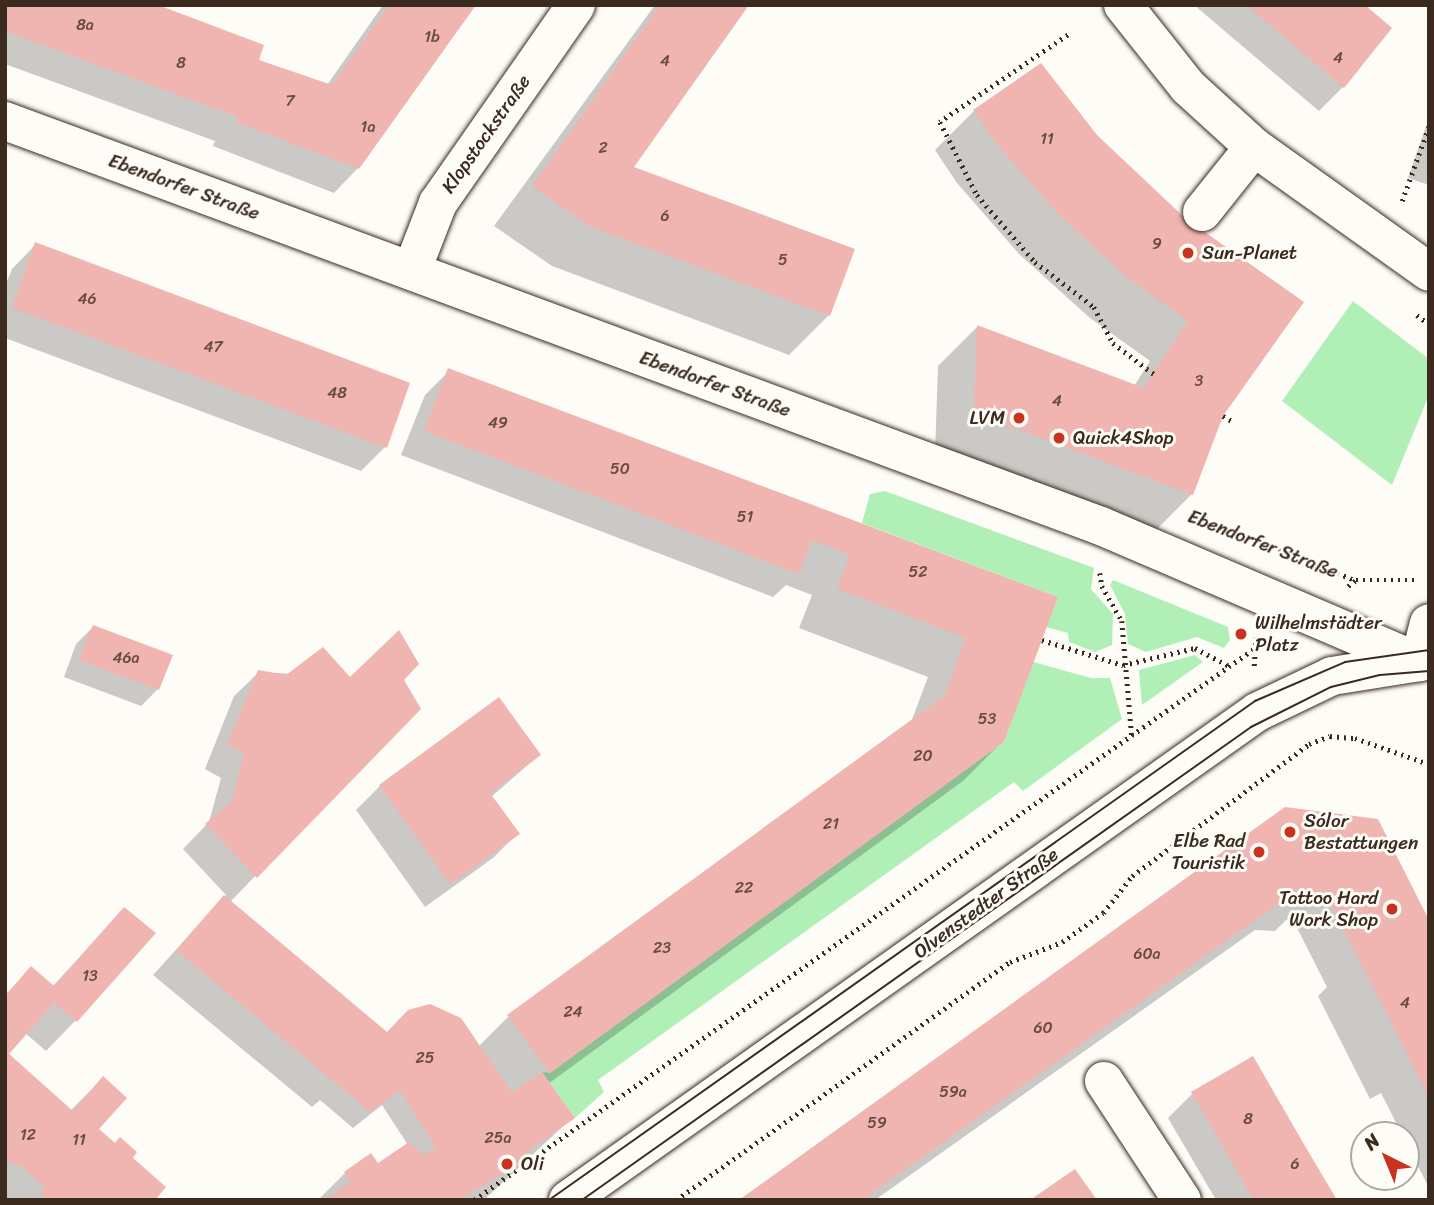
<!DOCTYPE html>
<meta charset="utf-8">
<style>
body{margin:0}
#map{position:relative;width:1434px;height:1205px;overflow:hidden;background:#fdfcf7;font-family:Sriracha,sans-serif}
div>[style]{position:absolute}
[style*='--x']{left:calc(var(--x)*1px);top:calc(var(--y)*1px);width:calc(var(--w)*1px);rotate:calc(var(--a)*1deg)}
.green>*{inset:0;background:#b0f0b7}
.shadow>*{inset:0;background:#0003}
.building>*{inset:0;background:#f0b4b1}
.path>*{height:4.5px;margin-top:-2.25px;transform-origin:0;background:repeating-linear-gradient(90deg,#3b2a1e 0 2px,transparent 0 7px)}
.roads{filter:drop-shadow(0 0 2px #3b2a1e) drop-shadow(0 0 2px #3b2a1e)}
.minor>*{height:38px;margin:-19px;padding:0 19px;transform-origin:19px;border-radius:19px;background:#fdfcf7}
.tram>*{height:2px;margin:-1px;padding:0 1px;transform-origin:1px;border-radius:1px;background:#3b2a1e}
.dots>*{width:19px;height:19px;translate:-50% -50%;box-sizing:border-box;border:4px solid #fdfcf7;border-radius:50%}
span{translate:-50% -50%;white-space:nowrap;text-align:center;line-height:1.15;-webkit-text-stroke:6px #fdfcf7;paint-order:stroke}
.number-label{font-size:16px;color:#684c43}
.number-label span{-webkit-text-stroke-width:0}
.street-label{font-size:19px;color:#3b2a1e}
.poi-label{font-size:19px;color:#3b2a1e}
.left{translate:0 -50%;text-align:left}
.right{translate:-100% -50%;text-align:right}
.frame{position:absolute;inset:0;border:7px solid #3b2a1e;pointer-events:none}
.north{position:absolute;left:1350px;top:1121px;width:70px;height:70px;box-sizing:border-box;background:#fdfcf7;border:2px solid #afa8a0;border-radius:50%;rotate:317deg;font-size:19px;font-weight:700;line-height:28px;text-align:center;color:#3b2a1e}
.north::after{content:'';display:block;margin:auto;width:24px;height:32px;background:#c8321e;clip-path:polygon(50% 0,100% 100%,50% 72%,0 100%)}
</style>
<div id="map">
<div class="green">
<div style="clip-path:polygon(1353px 301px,1429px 359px,1429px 395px,1392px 485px,1282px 401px)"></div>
<div style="clip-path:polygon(885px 491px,1094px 568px,1091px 589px,1113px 614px,1112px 645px,1095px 652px,1069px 642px,1068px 633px,1046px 627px,1058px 597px,862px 523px,870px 494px)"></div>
<div style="clip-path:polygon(1113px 580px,1228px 627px,1230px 640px,1224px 648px,1197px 637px,1146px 652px,1128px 644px,1125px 614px,1110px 585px)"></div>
<div style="clip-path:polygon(1195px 655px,1203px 662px,1142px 705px,1139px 670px)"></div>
<div style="clip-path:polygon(1033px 662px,1091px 678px,1110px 678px,1122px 719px,1023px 791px,1014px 782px,598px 1080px,604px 1092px,575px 1118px,542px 1072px,550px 1073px,1004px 742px)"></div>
</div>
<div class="shadow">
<div style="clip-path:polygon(5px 5px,257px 61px,327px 85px,383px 5px,474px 5px,358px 168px,334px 193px,213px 146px,215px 141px,5px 64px)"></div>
<div style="clip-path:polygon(655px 5px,747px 5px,631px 168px,829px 315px,789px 355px,552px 266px,494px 226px)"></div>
<div style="clip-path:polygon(1194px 5px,1362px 5px,1343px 87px,1319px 111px)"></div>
<div style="clip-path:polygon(974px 111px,1096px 136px,1184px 219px,1222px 415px,1192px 494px,1152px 534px,935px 453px,938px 366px,977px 327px,1134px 386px,1150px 361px,1090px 318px,1019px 254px,957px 183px,935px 150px)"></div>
<div style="clip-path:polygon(1429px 118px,1429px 185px,1408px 178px)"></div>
<div style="clip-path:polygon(36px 244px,385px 447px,361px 471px,5px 338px,5px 286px,12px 269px)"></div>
<div style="clip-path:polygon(449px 371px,1056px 598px,1003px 741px,963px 781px,548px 1084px,573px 1117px,486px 1198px,318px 1200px,345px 1173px,377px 1165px,408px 1145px,382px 1105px,353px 1128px,320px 1100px,312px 1107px,153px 975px,226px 895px,183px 849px,209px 822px,221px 778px,205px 769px,234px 696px,259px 672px,402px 680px,418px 708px,230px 902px,387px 1034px,479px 1046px,508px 1017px,911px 722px,928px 677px,799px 628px,812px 595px,786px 585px,773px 597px,401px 455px,425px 395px)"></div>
<div style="clip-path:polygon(93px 627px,158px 689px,141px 706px,64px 677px,76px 644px)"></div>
<div style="clip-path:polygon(499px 700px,539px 755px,491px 797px,517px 834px,493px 858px,425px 907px,356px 810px,380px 786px)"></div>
<div style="clip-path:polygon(1286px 809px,1429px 923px,1429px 1188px,1381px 1093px,1370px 1099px,1318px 996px,1327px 987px,1294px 922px,1286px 920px,1275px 931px,1255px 930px,875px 1200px,745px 1200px)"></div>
<div style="clip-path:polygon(124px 909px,76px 1020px,46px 1051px,25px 1033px,7px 1052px,70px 1111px,103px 1078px,97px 1129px,130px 1158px,152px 1200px,5px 1200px,5px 995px,31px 969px,52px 987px)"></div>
<div style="clip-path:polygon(1192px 1094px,1335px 1200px,1216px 1200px,1168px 1118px)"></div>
</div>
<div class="building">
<div style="clip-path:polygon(5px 5px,158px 5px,264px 45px,259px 60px,332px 85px,389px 5px,476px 5px,359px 169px,236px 122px,238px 117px,5px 31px)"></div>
<div style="clip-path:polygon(660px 5px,749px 5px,634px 167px,855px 249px,830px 316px,591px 227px,532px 186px)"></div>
<div style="clip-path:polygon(1246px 5px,1365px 5px,1392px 28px,1344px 88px)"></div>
<div style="clip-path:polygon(1041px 63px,1097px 135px,1185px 218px,1304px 302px,1223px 416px,1193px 495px,974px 413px,977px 325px,1144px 388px,1188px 321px,1129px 279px,1059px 215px,996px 143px,973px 110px)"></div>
<div style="clip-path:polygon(35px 242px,410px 383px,387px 448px,12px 308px)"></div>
<div style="clip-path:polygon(448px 368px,1058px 597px,1004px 742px,550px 1073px,507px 1015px,944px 696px,966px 638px,837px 589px,850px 555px,833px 548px,812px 540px,799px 574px,424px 431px)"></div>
<div style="clip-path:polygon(93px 625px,173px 655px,159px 690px,79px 660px)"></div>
<div style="clip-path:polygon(399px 630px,419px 664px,404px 680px,421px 709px,257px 878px,205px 824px,232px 801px,244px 753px,227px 745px,258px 670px,286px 675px,323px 647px,350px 677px)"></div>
<div style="clip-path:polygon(499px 697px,541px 755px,490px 793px,520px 834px,450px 884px,379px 785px)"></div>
<div style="clip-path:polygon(1285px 807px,1378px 819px,1429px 920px,1429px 1098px,1325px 892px,1296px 891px,862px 1200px,739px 1200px)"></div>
<div style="clip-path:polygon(224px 895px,387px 1032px,408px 1010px,430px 1004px,461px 1018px,512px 1093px,542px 1072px,575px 1118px,524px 1154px,528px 1159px,458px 1200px,325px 1200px,351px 1182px,344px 1172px,371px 1153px,378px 1163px,409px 1142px,424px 1155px,436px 1148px,400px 1090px,370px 1112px,176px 950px)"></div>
<div style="clip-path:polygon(124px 907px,156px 933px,77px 1022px,54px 1003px,9px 1054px,73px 1111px,103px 1076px,127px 1098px,99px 1129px,115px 1143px,120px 1137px,137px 1152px,133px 1158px,166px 1187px,155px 1200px,48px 1200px,40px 1193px,45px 1187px,23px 1167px,5px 1160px,5px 996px,31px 966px,54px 986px)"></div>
<div style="clip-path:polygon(1253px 1056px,1305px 1146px,1337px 1200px,1254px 1200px,1243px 1182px,1191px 1092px)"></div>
<div style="clip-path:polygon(1075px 1169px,1097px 1200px,1030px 1200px)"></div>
</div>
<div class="path">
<div style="--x:1068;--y:35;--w:155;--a:145.8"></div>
<div style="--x:940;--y:122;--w:82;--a:63.1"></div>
<div style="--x:977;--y:195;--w:89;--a:49.1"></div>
<div style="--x:1035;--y:262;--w:74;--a:37.3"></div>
<div style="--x:1094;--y:307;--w:41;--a:62.2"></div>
<div style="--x:1113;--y:343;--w:51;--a:37.1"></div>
<div style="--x:1402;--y:201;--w:80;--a:-70.2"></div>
<div style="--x:1417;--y:315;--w:15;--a:37"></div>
<div style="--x:1223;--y:416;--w:10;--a:29"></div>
<div style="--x:1233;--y:532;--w:131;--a:21.5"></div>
<div style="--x:1100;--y:573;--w:13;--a:81"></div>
<div style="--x:1102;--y:586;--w:40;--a:60.3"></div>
<div style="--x:1122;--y:621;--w:116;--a:85.1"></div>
<div style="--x:1348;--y:586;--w:10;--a:-37"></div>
<div style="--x:1356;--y:580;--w:62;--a:0"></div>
<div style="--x:1042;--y:640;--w:85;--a:17.2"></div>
<div style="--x:1123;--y:665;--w:74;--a:-13.3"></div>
<div style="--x:1195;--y:648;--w:41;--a:27.8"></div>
<div style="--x:1254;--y:666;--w:29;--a:-86"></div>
<div style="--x:474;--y:1200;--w:965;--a:-35.25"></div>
<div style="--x:676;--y:1200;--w:410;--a:-35.5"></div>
<div style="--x:1010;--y:962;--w:56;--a:-21"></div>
<div style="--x:1062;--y:942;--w:50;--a:-35.3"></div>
<div style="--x:1103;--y:913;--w:47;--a:-51.9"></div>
<div style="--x:1132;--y:876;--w:221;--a:-36.7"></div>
<div style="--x:1309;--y:744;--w:22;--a:-21"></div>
<div style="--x:1330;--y:736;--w:25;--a:5"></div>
<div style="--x:1355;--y:738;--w:78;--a:19.4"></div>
</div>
<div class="roads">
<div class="minor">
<div style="--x:1123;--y:5;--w:105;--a:51.6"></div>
<div style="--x:1188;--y:87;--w:89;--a:42.3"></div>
<div style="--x:1254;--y:147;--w:215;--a:35.5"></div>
<div style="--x:5;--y:121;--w:1168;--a:20.28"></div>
<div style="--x:1101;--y:526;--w:346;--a:23.2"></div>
<div style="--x:1202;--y:212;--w:83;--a:-51.3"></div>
<div style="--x:412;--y:270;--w:72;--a:-68.8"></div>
<div style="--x:438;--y:203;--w:241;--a:-55.1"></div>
<div style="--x:1419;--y:662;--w:40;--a:-75.6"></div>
<div style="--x:1104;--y:1081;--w:142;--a:56.8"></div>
<div style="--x:568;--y:1200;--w:844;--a:-35.31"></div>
<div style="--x:1257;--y:712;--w:83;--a:-25.6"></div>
<div style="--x:1332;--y:676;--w:89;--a:-9"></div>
</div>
</div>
<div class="tram">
<div style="--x:549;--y:1200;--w:865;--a:-35.25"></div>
<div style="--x:1255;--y:701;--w:98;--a:-23.4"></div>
<div style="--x:1345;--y:662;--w:85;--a:-8.1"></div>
<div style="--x:582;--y:1200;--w:819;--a:-35.26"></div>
<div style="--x:1251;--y:727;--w:89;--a:-26.6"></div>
<div style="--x:1331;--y:687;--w:50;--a:-13.8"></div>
<div style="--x:1380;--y:675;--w:49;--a:-4.7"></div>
</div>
<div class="dots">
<div style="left:1188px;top:253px;background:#c8321e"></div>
<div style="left:1019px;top:418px;background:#c8321e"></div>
<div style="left:1059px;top:438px;background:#c8321e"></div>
<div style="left:1241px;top:634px;background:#c8321e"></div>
<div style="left:1290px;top:832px;background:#c8321e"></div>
<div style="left:1259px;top:852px;background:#c8321e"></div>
<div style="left:1392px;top:909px;background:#c8321e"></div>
<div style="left:507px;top:1164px;background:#c8321e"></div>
</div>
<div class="number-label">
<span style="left:85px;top:25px">8a</span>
<span style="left:432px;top:37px">1b</span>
<span style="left:1338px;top:58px">4</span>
<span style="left:665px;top:61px">4</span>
<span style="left:181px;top:63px">8</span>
<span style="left:290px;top:101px">7</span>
<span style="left:368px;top:127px">1a</span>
<span style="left:1047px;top:139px">11</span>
<span style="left:603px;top:148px">2</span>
<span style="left:665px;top:216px">6</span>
<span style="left:1157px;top:244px">9</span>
<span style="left:783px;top:260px">5</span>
<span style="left:87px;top:299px">46</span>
<span style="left:213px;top:347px">47</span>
<span style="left:1199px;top:381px">3</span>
<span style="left:337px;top:393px">48</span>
<span style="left:1057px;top:401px">4</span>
<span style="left:498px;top:423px">49</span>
<span style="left:620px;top:469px">50</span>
<span style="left:745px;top:517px">51</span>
<span style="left:918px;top:572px">52</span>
<span style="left:126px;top:658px">46a</span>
<span style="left:987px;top:719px">53</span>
<span style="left:923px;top:756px">20</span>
<span style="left:831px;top:824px">21</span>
<span style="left:744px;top:888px">22</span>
<span style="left:662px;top:948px">23</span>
<span style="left:1147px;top:954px">60a</span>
<span style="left:90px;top:976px">13</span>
<span style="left:1405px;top:1003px">4</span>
<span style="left:573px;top:1012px">24</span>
<span style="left:1043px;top:1028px">60</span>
<span style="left:425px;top:1058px">25</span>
<span style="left:953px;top:1092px">59a</span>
<span style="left:1248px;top:1119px">8</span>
<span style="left:877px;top:1123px">59</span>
<span style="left:28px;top:1135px">12</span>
<span style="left:498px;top:1138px">25a</span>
<span style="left:79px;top:1140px">11</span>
<span style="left:1295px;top:1164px">6</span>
</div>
<div class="street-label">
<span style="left:486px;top:134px;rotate:-55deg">Klopstockstraße</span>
<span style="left:184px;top:187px;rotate:20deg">Ebendorfer Straße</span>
<span style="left:715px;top:384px;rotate:20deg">Ebendorfer Straße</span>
<span style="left:1263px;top:544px;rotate:21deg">Ebendorfer Straße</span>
<span style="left:986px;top:903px;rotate:-36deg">Olvenstedter Straße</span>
</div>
<div class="poi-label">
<span class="left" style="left:1202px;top:253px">Sun-Planet</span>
<span class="right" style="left:1005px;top:418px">LVM</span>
<span class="left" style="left:1073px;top:438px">Quick4Shop</span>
<span class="left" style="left:1255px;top:634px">Wilhelmstädter<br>Platz</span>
<span class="left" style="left:1304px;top:832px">Sólor<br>Bestattungen</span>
<span class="right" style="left:1245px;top:852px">Elbe Rad<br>Touristik</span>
<span class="right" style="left:1378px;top:909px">Tattoo Hard<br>Work Shop</span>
<span class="left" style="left:521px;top:1164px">Oli</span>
</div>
<div class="frame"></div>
<div class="north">N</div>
</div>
